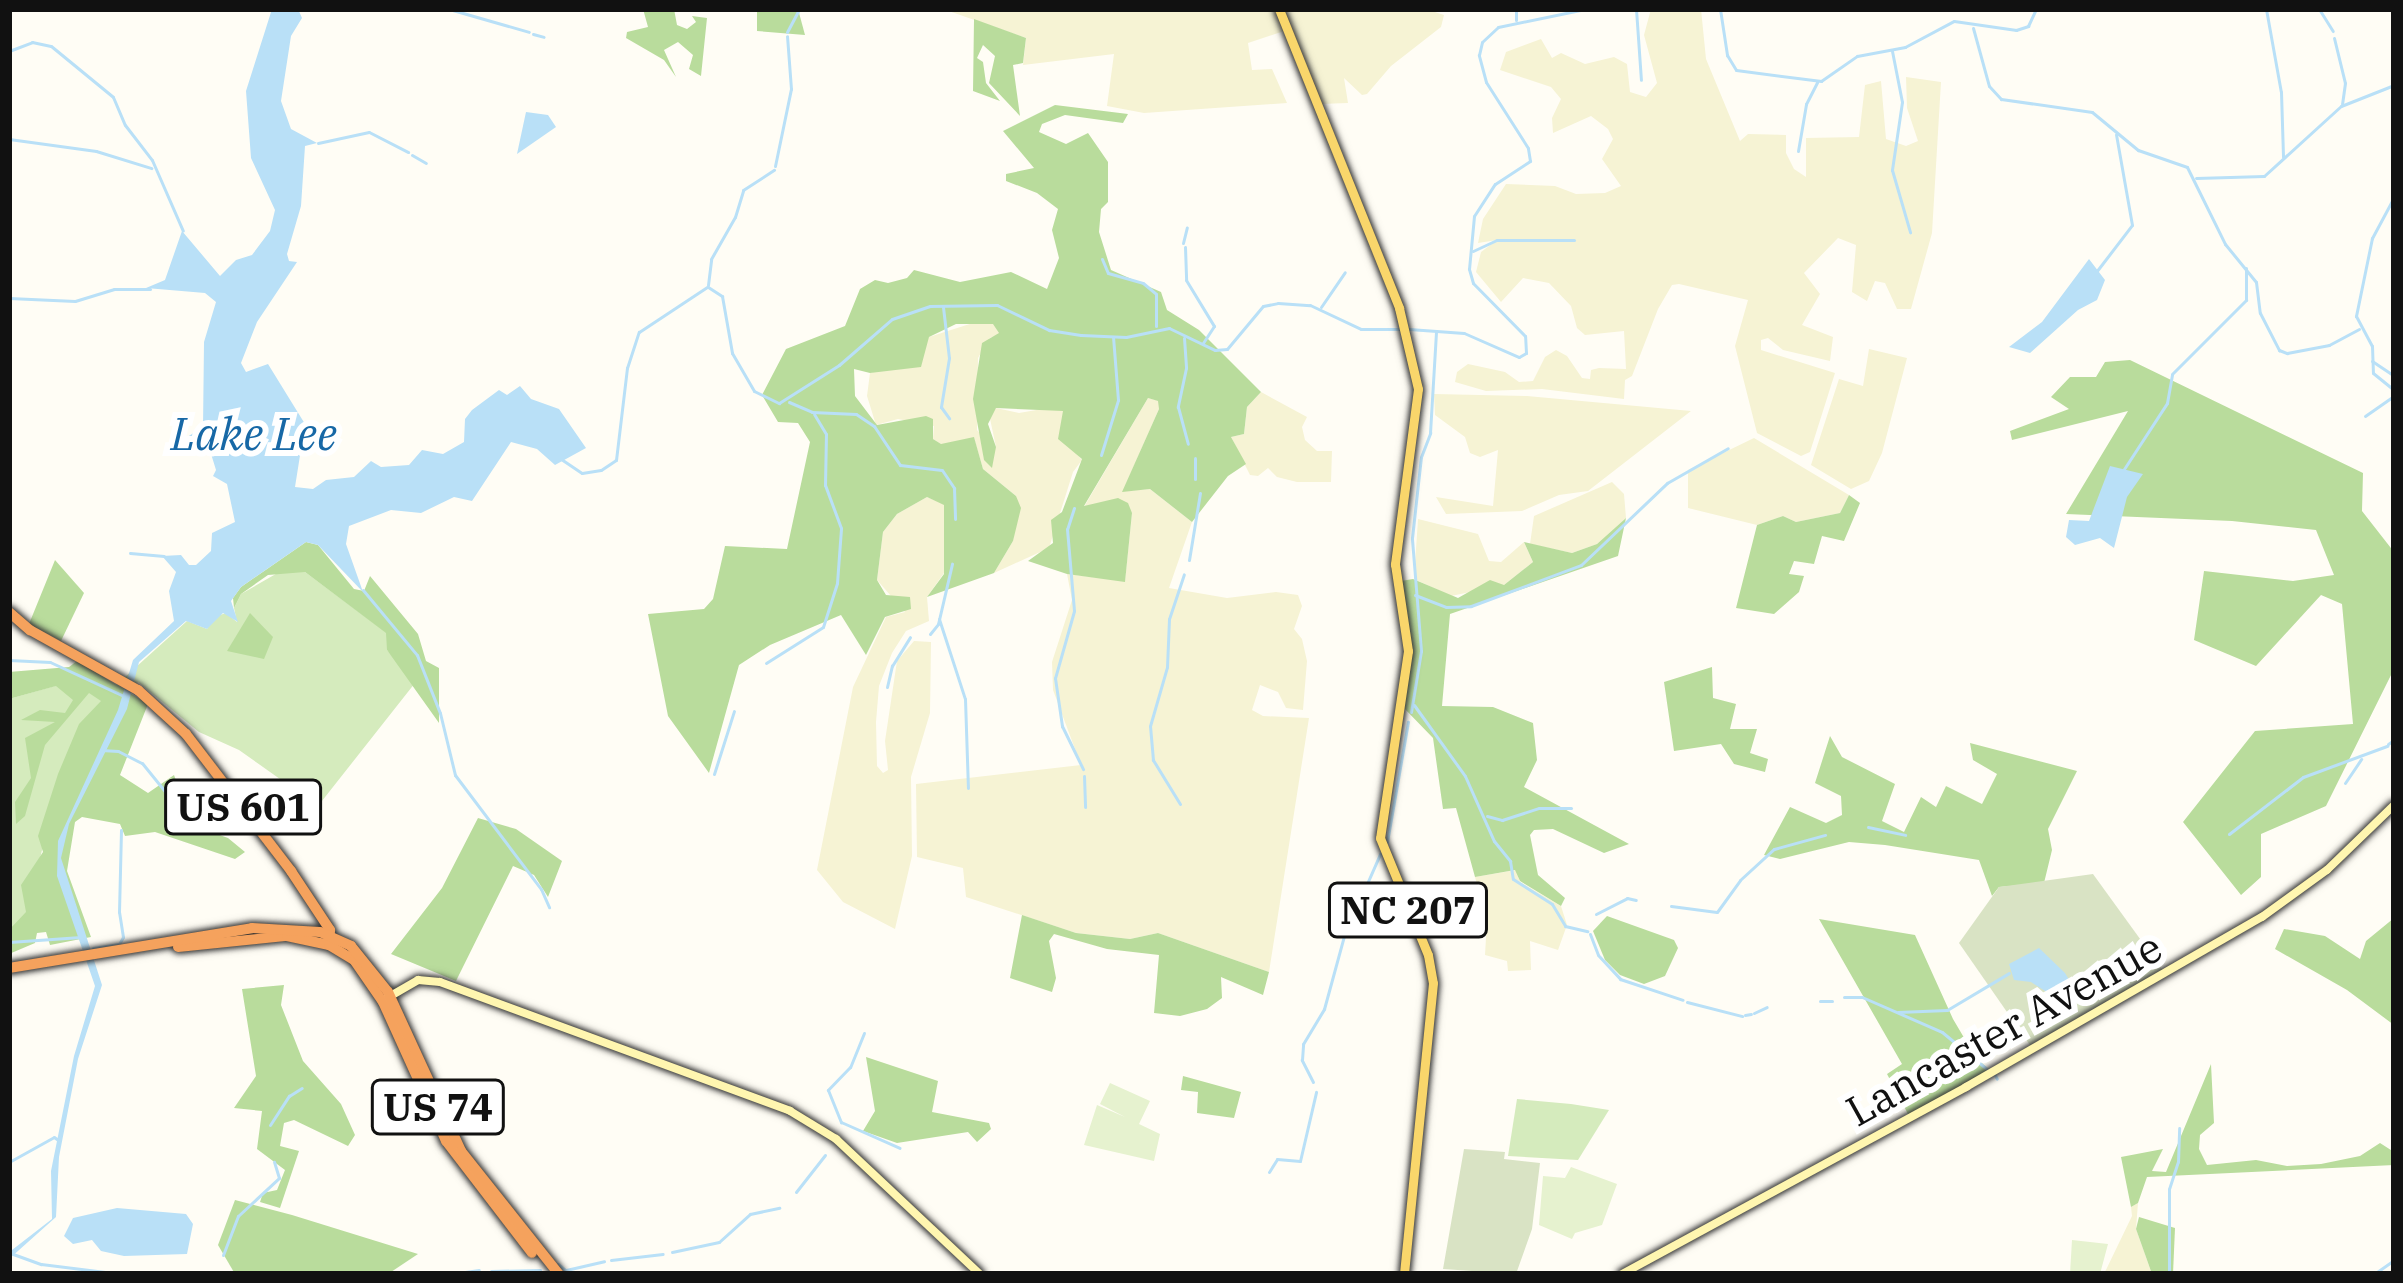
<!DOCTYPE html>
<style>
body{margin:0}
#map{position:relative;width:2403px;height:1283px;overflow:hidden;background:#fffdf5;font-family:"IBM Plex Serif",serif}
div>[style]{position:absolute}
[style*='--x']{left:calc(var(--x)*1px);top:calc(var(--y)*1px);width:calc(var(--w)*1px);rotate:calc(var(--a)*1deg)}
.farmland>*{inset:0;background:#f6f3d4}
.green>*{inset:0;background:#d5ebbd}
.forest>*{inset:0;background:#b9dc9c}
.cemetery>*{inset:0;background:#d9e3c4}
.pitch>*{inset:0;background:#e6f2cf}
.water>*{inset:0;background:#b9e0f7}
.stream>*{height:3px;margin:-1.5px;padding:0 1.5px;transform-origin:1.5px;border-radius:1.5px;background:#b9e0f7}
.roads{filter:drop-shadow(0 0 3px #333) drop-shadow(0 0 3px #333)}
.secondary>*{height:8px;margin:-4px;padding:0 4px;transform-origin:4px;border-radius:4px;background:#fff6b0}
.primary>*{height:9px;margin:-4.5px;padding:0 4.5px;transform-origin:4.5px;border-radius:4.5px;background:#f9d66b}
.highway>*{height:10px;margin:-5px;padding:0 5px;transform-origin:5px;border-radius:5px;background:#f5a25d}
span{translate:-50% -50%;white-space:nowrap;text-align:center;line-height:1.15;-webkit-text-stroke:12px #fff;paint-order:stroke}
.shield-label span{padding:3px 9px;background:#fff;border:3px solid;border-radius:9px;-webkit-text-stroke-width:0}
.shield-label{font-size:39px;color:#111;font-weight:700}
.street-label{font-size:42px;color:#111}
.water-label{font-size:45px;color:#1768a6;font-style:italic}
.frame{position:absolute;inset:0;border:12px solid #111;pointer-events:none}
</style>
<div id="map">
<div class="farmland">
<div style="clip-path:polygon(943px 9px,1276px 9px,1284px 31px,1248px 43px,1252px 70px,1272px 69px,1287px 103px,1144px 113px,1107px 106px,1114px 54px,1023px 65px,1026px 38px)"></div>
<div style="clip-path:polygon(1283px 9px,1426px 9px,1444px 15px,1441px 27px,1391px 66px,1367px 94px,1362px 95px,1344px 78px,1348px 103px,1320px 104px)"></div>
<div style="clip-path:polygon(1651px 9px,1701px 9px,1706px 59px,1740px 141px,1748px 134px,1786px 135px,1786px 153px,1794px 169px,1806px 177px,1806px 138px,1859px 137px,1865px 85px,1881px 81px,1886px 139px,1906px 146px,1918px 141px,1907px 108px,1906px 77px,1941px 82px,1932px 233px,1911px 309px,1897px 309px,1885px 283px,1875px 281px,1867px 301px,1852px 292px,1856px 245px,1838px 238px,1804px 273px,1820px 294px,1802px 325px,1833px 337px,1830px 361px,1783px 350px,1768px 338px,1761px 340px,1761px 350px,1835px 373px,1810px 452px,1801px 456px,1757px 433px,1735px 346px,1748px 300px,1679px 284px,1672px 285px,1658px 309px,1632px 376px,1625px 380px,1624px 399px,1542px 389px,1486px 391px,1455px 382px,1457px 372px,1468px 364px,1505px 372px,1519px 382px,1533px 381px,1545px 357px,1556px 350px,1567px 356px,1582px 378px,1590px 379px,1591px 370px,1599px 368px,1626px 369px,1624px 331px,1585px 335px,1577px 328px,1571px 306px,1549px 283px,1523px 278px,1501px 302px,1476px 272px,1481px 252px,1497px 240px,1478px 243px,1483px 219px,1506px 184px,1555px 186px,1576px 194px,1605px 193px,1621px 186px,1602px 159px,1613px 139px,1608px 129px,1591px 116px,1553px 133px,1552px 118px,1561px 99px,1551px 87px,1500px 70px,1506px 52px,1541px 39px,1552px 58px,1561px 53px,1585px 64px,1614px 57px,1627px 64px,1630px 92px,1646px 97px,1657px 83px,1644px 35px)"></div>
<div style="clip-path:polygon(976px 322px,994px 324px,1000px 334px,990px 338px,978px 358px,977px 430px,983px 437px,984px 460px,996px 447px,989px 414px,996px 408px,1019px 413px,1048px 408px,1064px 411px,1070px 446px,1082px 460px,1073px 472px,1049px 548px,994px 573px,1013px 541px,1016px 496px,983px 469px,974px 438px,942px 445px,933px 439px,934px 426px,898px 419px,876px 425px,867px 396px,870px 373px,890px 367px,929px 337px)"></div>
<div style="clip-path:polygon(1869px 349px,1907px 358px,1882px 453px,1869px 481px,1851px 489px,1811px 465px,1839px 379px,1863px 386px)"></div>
<div style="clip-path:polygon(1261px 392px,1307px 417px,1302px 427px,1305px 440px,1317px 451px,1332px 451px,1331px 482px,1297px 482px,1277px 477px,1268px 468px,1258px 476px,1250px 475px,1231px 437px,1244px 434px,1247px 407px)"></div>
<div style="clip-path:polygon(1434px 394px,1527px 396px,1691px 411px,1588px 491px,1559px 495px,1522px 511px,1446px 514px,1436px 497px,1493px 506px,1498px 450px,1480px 457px,1470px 453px,1465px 437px,1435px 415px)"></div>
<div style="clip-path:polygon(1148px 398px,1159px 401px,1159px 409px,1123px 491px,1150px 489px,1192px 522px,1169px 588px,1227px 598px,1276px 592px,1298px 595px,1302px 606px,1294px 629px,1302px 639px,1307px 661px,1303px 710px,1286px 708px,1278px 692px,1260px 685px,1252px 710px,1263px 716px,1309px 718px,1269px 972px,1158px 933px,1130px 939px,1076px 933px,966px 897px,963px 868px,917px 857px,916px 784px,1081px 765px,1053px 690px,1052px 662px,1072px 600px,1067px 574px,1125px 581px,1132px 513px,1108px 501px,1084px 507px)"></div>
<div style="clip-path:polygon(1754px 438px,1849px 495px,1840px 513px,1796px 522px,1783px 516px,1757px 525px,1688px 508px,1688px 470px)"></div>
<div style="clip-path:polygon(1612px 482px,1624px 494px,1626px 518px,1597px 544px,1572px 553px,1530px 544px,1534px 516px)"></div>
<div style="clip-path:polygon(927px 497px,944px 504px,944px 573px,927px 597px,929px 621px,906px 631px,892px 653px,879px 686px,876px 722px,877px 766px,883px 773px,888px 770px,885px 741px,897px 661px,914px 641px,931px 642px,930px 713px,911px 777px,912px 856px,895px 929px,843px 902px,817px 870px,853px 687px,886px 617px,905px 612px,877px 580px,883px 532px,897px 514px)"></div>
<div style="clip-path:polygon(1418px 519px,1478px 534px,1489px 561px,1501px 562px,1524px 542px,1533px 562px,1504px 585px,1451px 596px,1414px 579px)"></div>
<div style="clip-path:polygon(1516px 870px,1520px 882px,1561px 906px,1567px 925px,1558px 950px,1530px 941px,1531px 970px,1508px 971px,1507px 961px,1485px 955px,1487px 920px,1475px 877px)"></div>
<div style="clip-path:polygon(2138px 1203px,2136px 1229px,2152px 1274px,2104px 1274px,2132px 1216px,2131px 1207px)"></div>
</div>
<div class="green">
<div style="clip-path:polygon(281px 571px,305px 572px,387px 633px,387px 650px,415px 683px,318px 806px,239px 750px,199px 732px,138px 682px,51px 810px,24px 930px,9px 934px,9px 699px,62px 684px,105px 695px,187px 621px,207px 629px,214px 617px,226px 613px,237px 622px,234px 608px,241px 594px)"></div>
<div style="clip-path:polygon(1517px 1099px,1571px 1104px,1609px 1110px,1578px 1160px,1508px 1156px)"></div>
</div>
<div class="forest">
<div style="clip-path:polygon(643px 9px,674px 9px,677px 25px,687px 29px,696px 22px,692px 16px,707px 18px,701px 76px,689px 69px,693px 55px,678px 42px,664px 50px,676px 77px,664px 60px,626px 38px,627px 32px,648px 27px)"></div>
<div style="clip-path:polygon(757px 9px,798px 9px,805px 35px,757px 31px)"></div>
<div style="clip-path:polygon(974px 19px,1026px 38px,1023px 63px,1013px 65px,1020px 116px,989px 83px,995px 56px,983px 45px,977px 58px,983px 62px,986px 83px,1000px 101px,973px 91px)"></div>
<div style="clip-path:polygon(1055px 105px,1128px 114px,1123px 123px,1065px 115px,1042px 124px,1039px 132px,1066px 144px,1088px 133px,1108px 162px,1108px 202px,1101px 209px,1099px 232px,1111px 270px,1161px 292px,1167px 310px,1199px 330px,1261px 392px,1247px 407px,1244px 434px,1231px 437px,1246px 464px,1228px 476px,1192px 522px,1150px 489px,1122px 492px,1159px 409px,1158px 401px,1148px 398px,1084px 506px,1118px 498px,1128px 503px,1132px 513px,1125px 582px,1067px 574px,1028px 561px,1053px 543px,1051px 520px,1062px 512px,1082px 459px,1058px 439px,1063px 411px,996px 408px,988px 424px,996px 447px,992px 468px,984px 460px,973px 399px,982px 343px,999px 333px,993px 324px,956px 324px,929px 337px,921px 367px,870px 373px,854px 369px,855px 396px,877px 425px,926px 416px,933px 419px,933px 439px,941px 444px,974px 437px,983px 469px,1016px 496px,1021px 508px,1013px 541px,994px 573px,927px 597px,944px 574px,944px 505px,927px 497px,897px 514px,883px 532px,877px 580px,886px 595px,910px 597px,911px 609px,885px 617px,866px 655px,841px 615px,770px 645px,739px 665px,709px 773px,668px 716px,648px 614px,704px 609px,713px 599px,725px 546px,787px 549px,810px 442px,798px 423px,778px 422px,762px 395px,786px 349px,845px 326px,860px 289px,875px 280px,888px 283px,907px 278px,914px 270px,960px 282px,1011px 272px,1047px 289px,1059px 258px,1052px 230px,1058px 209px,1037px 193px,1006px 181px,1006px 174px,1034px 168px,1003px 131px)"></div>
<div style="clip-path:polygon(2130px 360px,2363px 473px,2362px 511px,2394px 552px,2394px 669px,2326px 806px,2261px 834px,2261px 877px,2241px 895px,2183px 822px,2255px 731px,2353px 724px,2342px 604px,2321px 595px,2256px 666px,2194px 640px,2204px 571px,2293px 581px,2334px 575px,2316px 530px,2232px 521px,2066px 514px,2128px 411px,2012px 440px,2010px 431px,2069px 409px,2051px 397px,2070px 377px,2096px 377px,2105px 362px)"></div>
<div style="clip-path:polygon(1849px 495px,1860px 503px,1844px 541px,1822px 536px,1814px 564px,1794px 561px,1789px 574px,1804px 576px,1799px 592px,1774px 614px,1736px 608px,1757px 525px,1783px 516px,1796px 522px,1840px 513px)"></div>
<div style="clip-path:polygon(1626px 518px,1618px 556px,1450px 614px,1442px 706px,1493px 707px,1533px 723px,1537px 760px,1524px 787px,1629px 844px,1604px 853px,1553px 829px,1534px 830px,1530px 835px,1538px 875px,1565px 898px,1561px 906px,1520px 881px,1515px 870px,1475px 877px,1456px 808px,1443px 809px,1433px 738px,1403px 707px,1412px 647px,1401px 581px,1413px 579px,1458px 598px,1490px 580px,1504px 585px,1533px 562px,1524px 542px,1572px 553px,1597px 544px)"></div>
<div style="clip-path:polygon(306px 542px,318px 545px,354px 589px,364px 591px,370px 576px,418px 634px,426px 661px,439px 668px,439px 723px,387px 650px,386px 633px,305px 572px,268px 575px,241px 594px,234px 608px,233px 598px,241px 587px)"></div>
<div style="clip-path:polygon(55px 560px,84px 593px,61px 641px,29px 624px)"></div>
<div style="clip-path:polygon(250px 613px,273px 637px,264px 659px,227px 651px)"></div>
<div style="clip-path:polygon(77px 661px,148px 704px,120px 775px,148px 793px,174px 775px,192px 825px,228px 838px,245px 852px,235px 859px,155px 832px,125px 836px,120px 824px,82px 817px,75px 822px,67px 871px,91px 937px,50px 945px,46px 932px,37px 933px,35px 943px,9px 954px,9px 930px,26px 912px,21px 885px,43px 852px,38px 836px,58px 774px,79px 724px,101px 701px,89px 693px,45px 745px,25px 816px,16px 824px,15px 802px,31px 778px,25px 738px,55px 722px,21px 720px,40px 710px,65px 713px,73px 700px,56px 686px,9px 699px,9px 672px,69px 667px)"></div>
<div style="clip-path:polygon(1712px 667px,1713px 698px,1736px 704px,1730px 729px,1757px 729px,1750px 753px,1768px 759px,1765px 772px,1734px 764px,1721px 744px,1674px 751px,1664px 682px)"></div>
<div style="clip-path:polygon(1830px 736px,1842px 757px,1895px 784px,1882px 821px,1904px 832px,1921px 797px,1936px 807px,1946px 786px,1982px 804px,1997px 774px,1973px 760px,1970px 743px,2077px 771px,2048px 829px,2052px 850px,2044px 883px,1999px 887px,1992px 896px,1979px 860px,1885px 845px,1849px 842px,1780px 859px,1764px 855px,1790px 807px,1826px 823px,1842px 815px,1841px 796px,1815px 783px)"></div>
<div style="clip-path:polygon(478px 818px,516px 829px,562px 861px,548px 897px,534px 875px,513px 866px,456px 981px,391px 954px,442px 888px)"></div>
<div style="clip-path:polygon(1022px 915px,1076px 933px,1130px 939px,1158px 933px,1269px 972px,1263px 995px,1221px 977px,1222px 998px,1207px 1009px,1180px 1016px,1154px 1013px,1159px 955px,1107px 949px,1054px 934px,1049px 941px,1056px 978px,1052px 992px,1010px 978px)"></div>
<div style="clip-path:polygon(1607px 916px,1674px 940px,1678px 948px,1665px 976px,1644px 984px,1620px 975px,1605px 960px,1593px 931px)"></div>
<div style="clip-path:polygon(2394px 918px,2394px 1025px,2347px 990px,2275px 949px,2284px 929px,2325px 936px,2360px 959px,2366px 941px)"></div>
<div style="clip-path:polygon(1819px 919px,1915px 935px,1953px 1019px,1976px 1058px,1991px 1071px,1909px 1116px,1887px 1074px,1902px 1064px)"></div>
<div style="clip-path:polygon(284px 985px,281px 1005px,303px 1061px,341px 1104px,355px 1135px,348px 1146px,294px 1120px,284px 1123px,280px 1146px,299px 1151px,280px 1208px,260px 1202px,263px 1193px,277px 1190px,285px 1170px,257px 1149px,262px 1111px,234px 1108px,256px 1076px,242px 989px)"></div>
<div style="clip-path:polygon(866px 1057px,938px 1081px,932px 1112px,989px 1123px,991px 1129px,977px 1142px,968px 1132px,897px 1143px,863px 1131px,875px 1111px)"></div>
<div style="clip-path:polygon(2211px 1064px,2214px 1123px,2200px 1135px,2199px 1149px,2207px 1165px,2256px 1160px,2287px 1166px,2321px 1164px,2360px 1156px,2380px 1143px,2394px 1152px,2394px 1165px,2147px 1177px,2138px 1203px,2131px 1207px,2121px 1157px,2163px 1149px,2152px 1171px,2166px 1172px)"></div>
<div style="clip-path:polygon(1183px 1076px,1241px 1092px,1234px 1118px,1197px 1113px,1198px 1092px,1181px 1090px)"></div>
<div style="clip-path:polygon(235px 1200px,292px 1215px,418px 1254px,388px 1274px,235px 1274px,218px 1245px)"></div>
<div style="clip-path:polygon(2139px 1217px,2175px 1228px,2173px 1274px,2152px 1274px,2136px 1229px)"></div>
</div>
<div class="cemetery">
<div style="clip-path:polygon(2093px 874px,2164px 972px,2032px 1048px,1959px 943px,1999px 887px)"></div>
<div style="clip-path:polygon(1464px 1149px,1505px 1152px,1504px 1159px,1540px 1163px,1532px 1229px,1516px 1274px,1443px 1269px)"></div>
</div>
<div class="pitch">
<div style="clip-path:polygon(1110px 1083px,1150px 1101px,1139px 1124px,1160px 1134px,1154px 1161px,1084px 1145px,1097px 1105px,1125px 1117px,1100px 1104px)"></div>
<div style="clip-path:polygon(1571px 1167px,1617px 1184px,1602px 1225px,1575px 1233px,1572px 1239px,1539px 1225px,1543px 1176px,1565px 1178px)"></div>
<div style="clip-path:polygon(2072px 1240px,2108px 1244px,2100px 1274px,2070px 1274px)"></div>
</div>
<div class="water">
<div style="clip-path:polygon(272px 9px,298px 9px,302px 18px,291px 36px,281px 101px,291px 129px,317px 143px,305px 146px,301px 206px,287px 254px,289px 261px,297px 262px,257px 322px,241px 363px,246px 372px,268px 364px,305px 424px,295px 487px,313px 489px,326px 480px,354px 477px,371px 461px,381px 467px,409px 465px,422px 450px,443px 454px,464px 442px,465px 419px,472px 410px,499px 390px,507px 395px,520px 386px,531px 399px,559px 409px,586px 448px,555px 465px,537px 449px,511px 442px,472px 501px,454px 497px,421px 513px,391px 510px,349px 526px,346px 544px,363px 592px,318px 545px,306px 542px,241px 587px,231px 601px,238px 622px,223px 613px,207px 629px,186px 621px,139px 662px,127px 709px,69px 824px,61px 858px,102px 985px,78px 1059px,59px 1157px,56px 1217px,9px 1259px,12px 1250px,52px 1219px,51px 1171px,74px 1056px,95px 986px,57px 876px,58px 841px,118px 710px,133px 660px,174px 621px,169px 591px,176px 572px,162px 556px,181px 555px,189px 565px,196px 565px,211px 551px,212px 533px,235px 522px,227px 484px,213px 476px,216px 470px,208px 444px,181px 441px,203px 427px,204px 342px,216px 302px,205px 293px,146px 288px,165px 280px,182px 231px,220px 276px,236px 260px,252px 255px,270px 231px,275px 210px,251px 158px,246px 91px)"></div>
<div style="clip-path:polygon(526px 112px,548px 115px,556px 127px,517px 154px)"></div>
<div style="clip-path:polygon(2089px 259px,2105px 280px,2097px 300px,2078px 310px,2030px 353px,2009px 347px,2042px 322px)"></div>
<div style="clip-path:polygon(2110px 466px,2143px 474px,2127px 497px,2114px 548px,2100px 538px,2075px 545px,2066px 537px,2069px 520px,2089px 521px)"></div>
<div style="clip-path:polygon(2039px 948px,2065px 973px,2074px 988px,2071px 997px,2061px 1001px,2031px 982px,2014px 980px,2009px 964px)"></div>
<div style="clip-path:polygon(117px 1208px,186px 1214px,193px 1224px,187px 1254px,124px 1256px,101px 1251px,92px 1240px,73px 1244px,64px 1236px,73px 1218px)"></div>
</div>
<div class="stream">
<div style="--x:449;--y:9;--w:83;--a:16"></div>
<div style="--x:1636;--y:9;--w:71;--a:86"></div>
<div style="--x:1720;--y:9;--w:47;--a:81.3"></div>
<div style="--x:1727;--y:55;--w:17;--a:59"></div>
<div style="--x:1736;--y:70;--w:86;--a:7.4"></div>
<div style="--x:1821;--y:81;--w:44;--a:-34.8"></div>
<div style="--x:1857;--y:56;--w:49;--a:-10.6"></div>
<div style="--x:1905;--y:47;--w:55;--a:-28"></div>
<div style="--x:1954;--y:21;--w:63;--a:8.3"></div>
<div style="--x:2016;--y:30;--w:13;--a:-18"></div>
<div style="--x:2028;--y:26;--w:19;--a:-65"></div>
<div style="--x:2266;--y:9;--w:84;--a:79.8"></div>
<div style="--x:2281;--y:92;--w:65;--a:88.2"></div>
<div style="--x:2319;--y:9;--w:26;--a:58"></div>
<div style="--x:1516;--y:20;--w:11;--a:-90"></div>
<div style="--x:1973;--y:28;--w:60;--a:74.6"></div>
<div style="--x:1989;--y:86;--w:18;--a:47"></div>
<div style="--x:2001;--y:99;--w:92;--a:8.1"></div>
<div style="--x:2092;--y:112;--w:60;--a:39.6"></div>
<div style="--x:2138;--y:150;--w:52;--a:19.1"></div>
<div style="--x:2187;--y:167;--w:86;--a:63.7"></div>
<div style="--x:2225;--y:244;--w:49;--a:50.8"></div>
<div style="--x:2256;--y:282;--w:31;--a:83"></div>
<div style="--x:2260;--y:313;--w:42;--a:62.8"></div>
<div style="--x:2279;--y:350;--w:9;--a:21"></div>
<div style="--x:2287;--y:353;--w:43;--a:-10.8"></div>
<div style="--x:2329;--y:345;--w:34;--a:-28"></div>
<div style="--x:787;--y:32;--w:26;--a:-62"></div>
<div style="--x:533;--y:34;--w:11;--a:15"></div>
<div style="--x:2334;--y:38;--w:46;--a:76.3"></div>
<div style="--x:2345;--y:83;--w:21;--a:98"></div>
<div style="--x:9;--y:51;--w:25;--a:-21"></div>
<div style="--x:32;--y:42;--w:19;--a:12"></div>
<div style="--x:51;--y:46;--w:80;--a:39.4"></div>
<div style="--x:113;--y:97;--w:30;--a:67"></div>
<div style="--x:125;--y:125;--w:44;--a:52.4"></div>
<div style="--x:152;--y:160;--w:77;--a:66.4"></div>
<div style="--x:1892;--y:51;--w:52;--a:78.9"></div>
<div style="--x:1902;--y:102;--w:69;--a:98.4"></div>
<div style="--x:1892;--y:170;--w:65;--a:73.8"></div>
<div style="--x:9;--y:139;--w:88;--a:7.9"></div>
<div style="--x:96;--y:151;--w:58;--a:17.2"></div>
<div style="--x:318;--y:143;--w:52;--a:-12.2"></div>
<div style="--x:369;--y:132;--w:44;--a:27.1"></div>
<div style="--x:1798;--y:151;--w:48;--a:-80.3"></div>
<div style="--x:1806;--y:104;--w:25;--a:-63"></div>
<div style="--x:412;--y:155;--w:16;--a:30"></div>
<div style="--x:775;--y:166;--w:79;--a:-78.3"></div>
<div style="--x:791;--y:89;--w:53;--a:-94.3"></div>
<div style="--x:2196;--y:178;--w:68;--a:-1.7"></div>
<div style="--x:2264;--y:176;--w:104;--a:-42.3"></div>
<div style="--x:2341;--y:106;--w:57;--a:-21.6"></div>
<div style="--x:2394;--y:197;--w:47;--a:118.2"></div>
<div style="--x:2372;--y:238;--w:80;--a:101.6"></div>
<div style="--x:2356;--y:316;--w:34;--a:62"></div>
<div style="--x:2372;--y:346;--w:27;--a:88"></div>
<div style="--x:2373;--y:373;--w:27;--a:39"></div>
<div style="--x:1183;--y:243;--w:16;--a:-76"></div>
<div style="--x:1185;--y:247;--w:33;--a:88"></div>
<div style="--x:1186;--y:280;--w:54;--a:58.7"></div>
<div style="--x:1214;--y:326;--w:20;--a:123"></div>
<div style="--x:1473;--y:251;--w:26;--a:-25"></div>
<div style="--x:1497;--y:240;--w:77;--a:0"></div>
<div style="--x:1102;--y:259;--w:15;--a:67"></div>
<div style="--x:1108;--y:273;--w:36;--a:16"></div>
<div style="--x:1143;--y:283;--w:17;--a:40"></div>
<div style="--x:1156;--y:294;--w:32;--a:90"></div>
<div style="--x:2096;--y:272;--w:59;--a:-52.5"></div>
<div style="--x:2132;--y:225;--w:92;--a:-100"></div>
<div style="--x:708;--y:285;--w:26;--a:-83"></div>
<div style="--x:711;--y:259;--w:48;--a:-60.3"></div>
<div style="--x:735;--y:217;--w:28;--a:-73"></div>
<div style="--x:743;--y:190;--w:37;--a:-33"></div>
<div style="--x:708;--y:287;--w:17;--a:33"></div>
<div style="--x:722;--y:296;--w:58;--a:80"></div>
<div style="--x:732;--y:353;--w:44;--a:59.9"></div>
<div style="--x:754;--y:391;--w:28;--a:26"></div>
<div style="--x:779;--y:403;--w:71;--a:-32.3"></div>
<div style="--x:839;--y:365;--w:70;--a:-41"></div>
<div style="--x:892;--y:319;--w:40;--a:-18.9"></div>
<div style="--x:930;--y:306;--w:67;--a:-0.9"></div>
<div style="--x:997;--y:305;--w:58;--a:25.7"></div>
<div style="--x:1049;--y:330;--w:32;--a:9"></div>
<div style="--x:1081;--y:335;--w:45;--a:2.5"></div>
<div style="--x:1126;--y:337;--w:44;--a:-11.8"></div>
<div style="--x:1169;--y:328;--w:51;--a:25.6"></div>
<div style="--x:1215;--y:350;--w:12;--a:-5"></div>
<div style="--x:1227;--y:349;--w:56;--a:-50.1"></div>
<div style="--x:1263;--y:306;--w:15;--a:-11"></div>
<div style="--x:1278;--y:303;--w:32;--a:4"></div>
<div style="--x:1310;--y:305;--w:56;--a:25.2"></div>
<div style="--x:1361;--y:329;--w:38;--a:0"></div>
<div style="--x:9;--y:298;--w:66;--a:2.6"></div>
<div style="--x:75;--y:301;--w:41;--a:-17.1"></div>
<div style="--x:114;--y:289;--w:36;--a:0"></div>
<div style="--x:943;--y:307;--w:51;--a:83.3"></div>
<div style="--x:949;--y:358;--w:50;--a:99.3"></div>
<div style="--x:941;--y:407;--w:14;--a:54"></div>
<div style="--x:1321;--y:307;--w:42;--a:-55.6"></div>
<div style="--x:1409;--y:329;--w:55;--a:4.2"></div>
<div style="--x:1464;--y:333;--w:60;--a:23.6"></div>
<div style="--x:1519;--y:357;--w:8;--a:-30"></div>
<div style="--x:1526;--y:353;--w:17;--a:-93"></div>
<div style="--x:1525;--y:336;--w:74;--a:-134.5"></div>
<div style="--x:1473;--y:283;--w:15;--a:-106"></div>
<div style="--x:1469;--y:269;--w:53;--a:-84.6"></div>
<div style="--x:1474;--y:216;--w:38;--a:-57"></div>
<div style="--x:1495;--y:184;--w:42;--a:-33.3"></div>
<div style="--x:1530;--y:161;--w:13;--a:-99"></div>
<div style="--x:1528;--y:148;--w:78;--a:-122.5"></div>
<div style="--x:1486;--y:82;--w:28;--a:-105"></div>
<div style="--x:1479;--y:55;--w:13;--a:-77"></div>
<div style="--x:1482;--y:42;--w:22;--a:-43"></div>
<div style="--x:1498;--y:27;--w:89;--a:-11.7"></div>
<div style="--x:1184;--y:338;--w:30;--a:86"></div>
<div style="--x:1186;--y:368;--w:40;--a:102"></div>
<div style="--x:1178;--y:407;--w:38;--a:75"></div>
<div style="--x:2372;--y:361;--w:27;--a:34"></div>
<div style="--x:2394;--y:398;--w:56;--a:90"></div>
<div style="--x:789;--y:402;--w:25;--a:23"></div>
<div style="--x:812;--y:412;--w:44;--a:2.6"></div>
<div style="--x:856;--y:414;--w:22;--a:34"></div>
<div style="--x:874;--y:426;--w:47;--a:56.3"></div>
<div style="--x:900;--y:465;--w:42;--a:6.8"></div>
<div style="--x:942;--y:470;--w:22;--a:56"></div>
<div style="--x:954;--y:488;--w:31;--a:88"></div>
<div style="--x:2365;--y:416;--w:35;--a:-35"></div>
<div style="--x:1101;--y:455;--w:58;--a:-72.8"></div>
<div style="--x:1118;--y:400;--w:63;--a:-94.5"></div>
<div style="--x:1195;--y:458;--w:21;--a:90"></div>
<div style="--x:561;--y:459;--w:25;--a:34"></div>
<div style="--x:582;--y:473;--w:19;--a:-9"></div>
<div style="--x:601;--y:470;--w:18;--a:-34"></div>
<div style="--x:616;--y:460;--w:93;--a:-83.2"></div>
<div style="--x:627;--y:368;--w:38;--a:-72"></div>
<div style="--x:639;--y:332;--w:82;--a:-33.5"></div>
<div style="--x:2124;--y:469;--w:79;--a:-56.9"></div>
<div style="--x:2167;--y:403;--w:29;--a:-80"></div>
<div style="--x:2172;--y:374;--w:105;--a:-45"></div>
<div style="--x:2246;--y:300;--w:32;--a:-90"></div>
<div style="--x:1074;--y:508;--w:22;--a:108"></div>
<div style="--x:1067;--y:529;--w:82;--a:85.1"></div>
<div style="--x:1074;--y:611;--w:70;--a:105.8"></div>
<div style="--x:1055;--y:678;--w:49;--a:81.7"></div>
<div style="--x:1062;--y:726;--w:48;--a:64"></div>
<div style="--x:130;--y:553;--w:34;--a:5"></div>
<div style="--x:1189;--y:560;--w:68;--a:-80.7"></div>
<div style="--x:363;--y:590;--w:85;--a:50.3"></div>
<div style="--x:417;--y:655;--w:62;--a:68.4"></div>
<div style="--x:440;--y:713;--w:64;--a:76.4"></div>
<div style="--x:455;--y:775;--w:143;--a:53"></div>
<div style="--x:541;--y:889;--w:20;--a:66"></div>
<div style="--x:1415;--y:595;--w:33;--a:21"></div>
<div style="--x:1446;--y:607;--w:25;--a:-2"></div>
<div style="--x:1471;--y:606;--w:117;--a:-20.4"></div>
<div style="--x:1581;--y:565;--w:119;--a:-43.6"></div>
<div style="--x:1667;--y:483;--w:70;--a:-29.8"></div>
<div style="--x:939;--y:619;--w:84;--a:72"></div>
<div style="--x:965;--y:699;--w:89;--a:88.1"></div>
<div style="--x:930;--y:634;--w:13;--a:-51"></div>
<div style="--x:938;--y:624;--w:62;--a:-76.9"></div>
<div style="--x:9;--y:660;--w:41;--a:2.8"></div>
<div style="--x:50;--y:662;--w:81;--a:24.7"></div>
<div style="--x:766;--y:663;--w:67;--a:-32.3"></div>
<div style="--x:823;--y:627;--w:46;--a:-72.3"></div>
<div style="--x:837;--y:583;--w:55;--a:-85.8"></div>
<div style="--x:841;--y:528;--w:46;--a:-110.4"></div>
<div style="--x:825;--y:485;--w:51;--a:-88.9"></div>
<div style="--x:826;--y:434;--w:23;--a:-121"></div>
<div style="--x:887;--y:687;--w:22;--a:-77"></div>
<div style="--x:892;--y:666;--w:34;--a:-58"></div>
<div style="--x:1414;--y:705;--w:87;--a:54.3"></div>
<div style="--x:1465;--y:776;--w:71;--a:66"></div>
<div style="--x:1494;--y:841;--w:26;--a:51"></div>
<div style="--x:1510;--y:861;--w:18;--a:81"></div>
<div style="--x:1513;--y:879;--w:46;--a:32.7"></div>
<div style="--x:1552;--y:904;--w:26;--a:59"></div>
<div style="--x:1565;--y:926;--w:23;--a:13"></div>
<div style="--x:1411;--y:712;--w:62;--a:-80.7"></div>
<div style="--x:1421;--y:651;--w:113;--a:-94.6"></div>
<div style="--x:1412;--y:538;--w:81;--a:-83.7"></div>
<div style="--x:1421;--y:457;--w:26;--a:-69"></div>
<div style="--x:1430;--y:433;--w:101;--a:-86.6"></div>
<div style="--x:2388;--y:744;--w:7;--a:-34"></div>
<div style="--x:101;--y:750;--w:17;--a:3"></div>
<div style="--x:118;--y:751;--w:27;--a:27"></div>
<div style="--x:142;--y:763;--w:36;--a:51"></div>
<div style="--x:165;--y:791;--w:18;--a:71"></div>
<div style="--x:714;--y:774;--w:66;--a:-72.4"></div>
<div style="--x:1084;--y:776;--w:31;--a:88"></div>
<div style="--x:2345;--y:783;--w:29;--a:-56"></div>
<div style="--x:1180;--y:804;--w:52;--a:-121.5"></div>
<div style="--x:1153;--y:760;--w:34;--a:-95"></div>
<div style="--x:1150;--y:726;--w:61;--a:-73.9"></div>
<div style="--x:1167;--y:667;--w:48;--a:-87.6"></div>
<div style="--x:1169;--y:619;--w:47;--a:-71.6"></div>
<div style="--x:1487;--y:816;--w:16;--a:15"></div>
<div style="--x:1502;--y:820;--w:39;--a:-18"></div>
<div style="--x:1539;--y:808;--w:32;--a:0"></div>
<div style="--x:1868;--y:827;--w:38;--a:12"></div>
<div style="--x:2229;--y:834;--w:93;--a:-37.6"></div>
<div style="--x:2303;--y:777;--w:90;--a:-20.3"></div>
<div style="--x:1387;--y:842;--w:122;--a:-80.1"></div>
<div style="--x:1671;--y:906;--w:46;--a:7.4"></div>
<div style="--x:1717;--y:912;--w:39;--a:-54"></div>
<div style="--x:1740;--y:880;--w:46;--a:-42.4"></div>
<div style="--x:1774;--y:849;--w:53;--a:-15.4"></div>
<div style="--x:1596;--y:914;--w:35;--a:-27"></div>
<div style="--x:1627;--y:898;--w:9;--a:13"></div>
<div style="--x:1590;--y:934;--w:22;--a:69"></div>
<div style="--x:1598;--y:955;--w:33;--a:47"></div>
<div style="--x:1620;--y:979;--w:66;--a:18.4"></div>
<div style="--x:9;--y:942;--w:72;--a:-4"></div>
<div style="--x:93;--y:948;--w:26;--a:-9"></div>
<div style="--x:119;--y:944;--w:8;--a:-60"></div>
<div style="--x:123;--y:937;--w:25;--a:-99"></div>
<div style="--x:119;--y:912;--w:82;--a:-88.6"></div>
<div style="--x:1844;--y:997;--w:18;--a:0"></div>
<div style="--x:1862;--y:997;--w:87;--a:23.6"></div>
<div style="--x:1942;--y:1032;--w:60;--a:39.6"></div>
<div style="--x:1820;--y:1001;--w:12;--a:0"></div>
<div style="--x:1687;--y:1002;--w:57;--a:14.3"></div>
<div style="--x:1898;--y:1012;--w:49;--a:-2.3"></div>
<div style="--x:1947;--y:1010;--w:72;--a:-30.8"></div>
<div style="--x:1754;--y:1013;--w:14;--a:-25"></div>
<div style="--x:1745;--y:1015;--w:6;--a:-9"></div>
<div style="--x:864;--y:1033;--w:37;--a:112"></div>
<div style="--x:850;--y:1067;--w:32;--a:134"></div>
<div style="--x:828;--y:1090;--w:35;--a:68"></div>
<div style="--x:841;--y:1122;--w:64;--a:23.8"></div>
<div style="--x:1995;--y:1075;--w:4;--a:63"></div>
<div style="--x:1313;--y:1082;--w:25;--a:-117"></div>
<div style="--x:1302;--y:1060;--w:16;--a:-86"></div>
<div style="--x:1303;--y:1044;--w:41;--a:-59"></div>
<div style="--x:1324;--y:1009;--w:76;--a:-74.7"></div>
<div style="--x:1344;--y:936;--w:90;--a:-66.3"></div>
<div style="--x:270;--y:1125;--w:35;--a:-57"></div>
<div style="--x:289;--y:1096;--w:15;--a:-32"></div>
<div style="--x:9;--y:1162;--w:51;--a:-29.1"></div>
<div style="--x:54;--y:1137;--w:5;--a:37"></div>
<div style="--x:1269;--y:1172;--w:15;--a:-58"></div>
<div style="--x:1277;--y:1159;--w:23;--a:5"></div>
<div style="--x:1300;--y:1161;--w:71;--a:-76.9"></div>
<div style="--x:796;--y:1192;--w:47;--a:-51.9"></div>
<div style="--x:672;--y:1252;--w:48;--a:-12"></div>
<div style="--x:719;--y:1242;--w:42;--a:-42.1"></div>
<div style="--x:750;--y:1214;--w:30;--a:-12"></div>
<div style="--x:13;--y:1254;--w:30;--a:20"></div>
<div style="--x:41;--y:1264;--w:81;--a:7.1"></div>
<div style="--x:223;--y:1255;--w:42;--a:-69"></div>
<div style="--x:238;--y:1216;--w:56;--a:-42.8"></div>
<div style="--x:279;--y:1178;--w:17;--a:-107"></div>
<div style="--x:611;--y:1260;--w:52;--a:-6.6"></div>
<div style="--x:558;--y:1264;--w:16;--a:40"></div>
<div style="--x:566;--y:1270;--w:39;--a:-13"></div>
<div style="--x:491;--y:1271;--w:49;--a:-1.2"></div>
<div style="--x:451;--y:1274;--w:28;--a:-8"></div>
<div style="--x:2169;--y:1274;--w:85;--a:-90"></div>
<div style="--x:2169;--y:1189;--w:28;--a:-72"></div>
<div style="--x:2178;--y:1162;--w:34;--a:-88"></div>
<div style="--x:2374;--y:1274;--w:24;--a:-35"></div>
</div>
<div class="roads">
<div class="secondary">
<div style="--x:387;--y:998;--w:36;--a:-30"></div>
<div style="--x:418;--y:980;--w:22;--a:5"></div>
<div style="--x:440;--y:982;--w:373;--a:20.2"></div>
<div style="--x:790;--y:1111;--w:54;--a:31.3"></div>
<div style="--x:836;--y:1139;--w:197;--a:43.2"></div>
<div style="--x:1622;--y:1274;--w:392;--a:-28.5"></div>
<div style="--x:1966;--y:1087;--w:341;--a:-29.9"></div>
<div style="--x:2262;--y:917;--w:80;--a:-35.9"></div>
<div style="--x:2327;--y:870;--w:93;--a:-44.1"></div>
</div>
<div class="primary">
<div style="--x:1279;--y:9;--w:322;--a:68.1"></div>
<div style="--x:1399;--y:308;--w:83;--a:76.8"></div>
<div style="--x:1418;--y:389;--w:177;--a:97.5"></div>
<div style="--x:1395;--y:564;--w:88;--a:81.5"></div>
<div style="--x:1408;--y:651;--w:189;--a:98.5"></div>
<div style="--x:1380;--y:838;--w:126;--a:67.7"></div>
<div style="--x:1428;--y:955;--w:28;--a:80"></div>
<div style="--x:1433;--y:983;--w:292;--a:95.7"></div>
</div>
<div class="highway">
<div style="--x:9;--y:612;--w:28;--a:41"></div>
<div style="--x:30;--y:630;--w:124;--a:29.1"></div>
<div style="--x:138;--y:690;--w:65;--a:42.5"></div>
<div style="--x:186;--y:734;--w:173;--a:52.5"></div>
<div style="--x:291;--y:871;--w:71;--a:56.5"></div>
<div style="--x:330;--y:930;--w:12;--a:95"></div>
<div style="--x:178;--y:947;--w:110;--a:-5.8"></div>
<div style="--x:287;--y:936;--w:43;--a:12.1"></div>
<div style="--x:329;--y:945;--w:29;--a:31"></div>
<div style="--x:354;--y:960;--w:51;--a:55.4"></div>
<div style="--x:383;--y:1002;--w:153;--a:65.6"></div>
<div style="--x:446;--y:1141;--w:141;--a:52.5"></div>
<div style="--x:9;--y:968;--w:246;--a:-9.3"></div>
<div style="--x:252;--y:928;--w:68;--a:3.4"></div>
<div style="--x:320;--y:932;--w:34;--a:24"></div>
<div style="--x:351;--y:946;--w:59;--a:51.2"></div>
<div style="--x:388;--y:992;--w:175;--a:65.3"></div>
<div style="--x:461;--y:1151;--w:157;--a:51.5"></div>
</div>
</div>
<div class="shield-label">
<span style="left:243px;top:807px">US 601</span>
<span style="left:1408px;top:910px">NC 207</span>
<span style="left:438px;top:1107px">US 74</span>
</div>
<div class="street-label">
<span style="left:2004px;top:1029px;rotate:-29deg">Lancaster Avenue</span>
</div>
<div class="water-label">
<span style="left:254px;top:434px">Lake Lee</span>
</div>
<div class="frame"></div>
</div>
